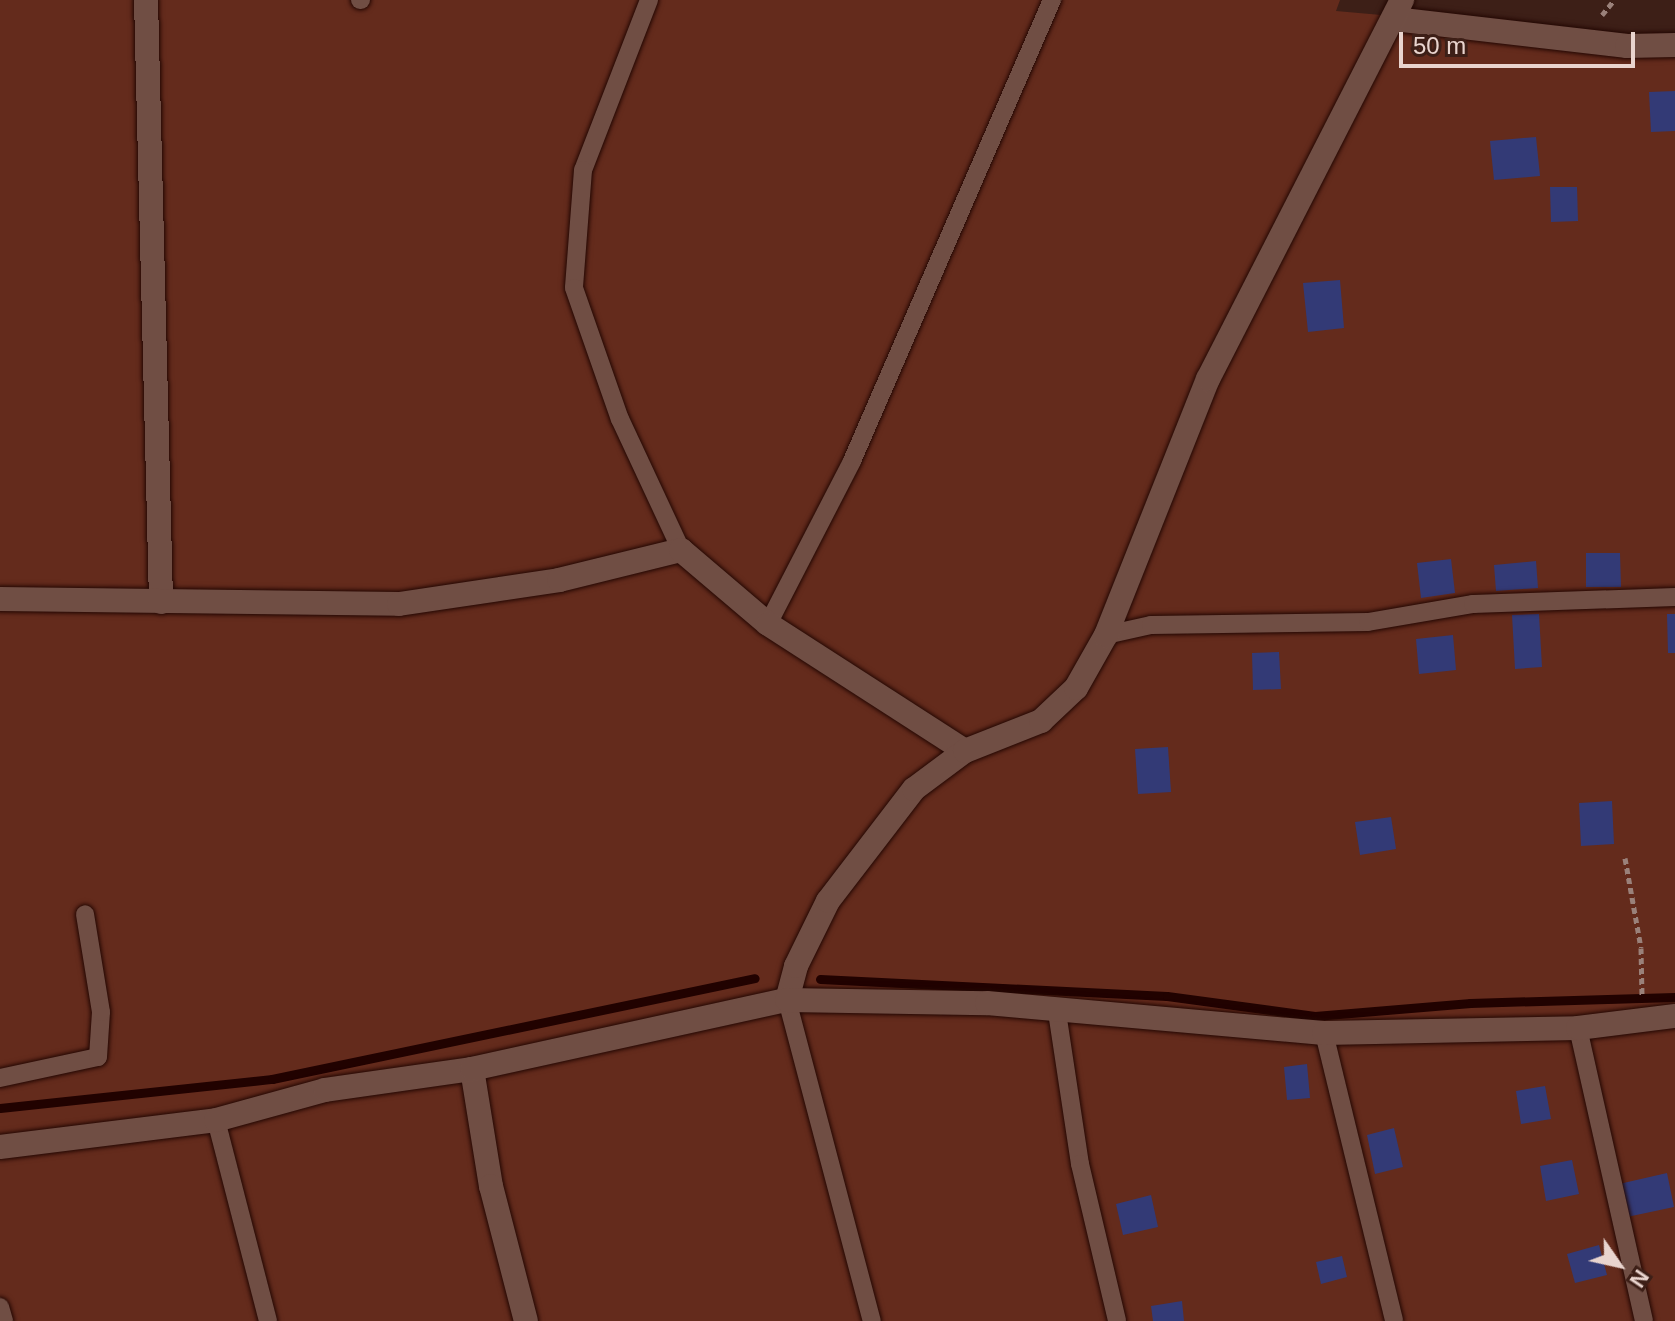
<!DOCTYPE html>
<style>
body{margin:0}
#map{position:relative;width:1675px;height:1321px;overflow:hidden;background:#3d1f17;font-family:Helvetica,sans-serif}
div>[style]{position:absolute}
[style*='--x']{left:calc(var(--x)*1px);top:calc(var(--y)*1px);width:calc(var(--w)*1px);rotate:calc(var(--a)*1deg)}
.green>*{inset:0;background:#642b1c}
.stream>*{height:9px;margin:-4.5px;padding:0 4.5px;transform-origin:4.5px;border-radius:4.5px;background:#210200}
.building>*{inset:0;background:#333a76}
.path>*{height:5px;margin-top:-2.5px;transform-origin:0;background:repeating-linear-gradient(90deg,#9a817a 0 6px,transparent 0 10px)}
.roads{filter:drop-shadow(0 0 2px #230703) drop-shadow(0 0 2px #230703)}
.service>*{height:18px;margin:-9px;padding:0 9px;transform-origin:9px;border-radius:9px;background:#704e44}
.minor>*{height:24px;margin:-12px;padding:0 12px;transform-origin:12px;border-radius:12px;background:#704e44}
span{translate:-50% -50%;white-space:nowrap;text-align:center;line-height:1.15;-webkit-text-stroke:7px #3d1f17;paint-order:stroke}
.north{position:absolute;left:1579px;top:1225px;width:80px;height:80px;-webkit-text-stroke:6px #3d1f17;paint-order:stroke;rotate:124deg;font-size:22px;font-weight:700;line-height:32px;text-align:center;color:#e9d4ce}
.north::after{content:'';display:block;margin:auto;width:28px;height:36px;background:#e9d4ce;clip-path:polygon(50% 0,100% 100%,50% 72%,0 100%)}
.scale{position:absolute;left:1399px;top:32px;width:236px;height:36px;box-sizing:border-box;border:4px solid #e9d4ce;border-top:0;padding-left:10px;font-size:24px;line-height:28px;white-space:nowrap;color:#e9d4ce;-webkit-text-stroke:6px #3d1f17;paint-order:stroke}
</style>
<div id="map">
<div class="green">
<div style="clip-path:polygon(0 0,1340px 0,1336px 11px,1633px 37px,1675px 35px,1675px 1321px,0 1321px)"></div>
</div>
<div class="stream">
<div style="--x:820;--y:979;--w:347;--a:2.8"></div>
<div style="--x:1167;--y:996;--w:149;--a:7.7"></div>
<div style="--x:1315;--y:1016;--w:156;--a:-4.8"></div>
<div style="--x:1470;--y:1003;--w:205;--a:-1.7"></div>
<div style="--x:0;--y:1108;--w:274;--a:-6.1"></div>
<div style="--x:272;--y:1079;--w:493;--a:-11.8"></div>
</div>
<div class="building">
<div style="clip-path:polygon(1675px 91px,1675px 131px,1651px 132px,1649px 92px)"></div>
<div style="clip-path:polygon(1536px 137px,1540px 176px,1494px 180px,1490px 141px)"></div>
<div style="clip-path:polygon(1550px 187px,1577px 187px,1578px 221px,1551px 222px)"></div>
<div style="clip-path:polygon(1340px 280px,1344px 328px,1308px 332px,1303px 283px)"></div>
<div style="clip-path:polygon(1586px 553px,1620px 553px,1621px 587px,1586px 587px)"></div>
<div style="clip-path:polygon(1451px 559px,1455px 593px,1421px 598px,1417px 563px)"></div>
<div style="clip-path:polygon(1536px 561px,1538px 588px,1496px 591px,1494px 565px)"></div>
<div style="clip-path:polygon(1539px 614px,1542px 667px,1515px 669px,1512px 615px)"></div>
<div style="clip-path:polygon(1667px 614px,1675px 614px,1675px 653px,1668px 653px)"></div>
<div style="clip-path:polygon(1453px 635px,1456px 670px,1419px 674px,1416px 639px)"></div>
<div style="clip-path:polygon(1279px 652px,1281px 689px,1253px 690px,1252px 653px)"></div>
<div style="clip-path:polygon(1168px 747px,1171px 792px,1138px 794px,1135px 749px)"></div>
<div style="clip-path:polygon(1612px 801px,1614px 844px,1581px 846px,1579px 803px)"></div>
<div style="clip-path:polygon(1391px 817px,1396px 849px,1360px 855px,1355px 822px)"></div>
<div style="clip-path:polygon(1307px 1064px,1310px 1098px,1287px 1100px,1284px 1067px)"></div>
<div style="clip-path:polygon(1545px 1086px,1551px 1119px,1521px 1124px,1516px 1091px)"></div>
<div style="clip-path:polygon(1394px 1128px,1403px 1167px,1375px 1174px,1367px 1135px)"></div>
<div style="clip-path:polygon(1572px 1160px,1579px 1194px,1546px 1201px,1540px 1166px)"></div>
<div style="clip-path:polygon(1667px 1173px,1674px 1207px,1627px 1217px,1619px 1184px)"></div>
<div style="clip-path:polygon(1151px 1195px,1158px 1227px,1123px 1235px,1116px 1204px)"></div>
<div style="clip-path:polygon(1599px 1245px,1607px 1275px,1575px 1283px,1567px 1254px)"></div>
<div style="clip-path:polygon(1342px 1256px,1347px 1277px,1321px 1284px,1316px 1262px)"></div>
<div style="clip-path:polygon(1182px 1301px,1184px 1321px,1153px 1321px,1151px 1306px)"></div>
</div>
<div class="path">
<div style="--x:1602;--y:15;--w:19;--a:-51"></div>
<div style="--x:1625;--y:858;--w:91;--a:79.9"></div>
<div style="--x:1641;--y:948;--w:47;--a:88.8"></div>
</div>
<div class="roads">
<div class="service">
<div style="--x:360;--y:0;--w:1;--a:0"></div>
<div style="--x:649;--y:0;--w:182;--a:111.2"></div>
<div style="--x:583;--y:170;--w:118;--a:94.4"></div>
<div style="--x:574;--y:288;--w:139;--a:70.7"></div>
<div style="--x:620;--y:419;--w:145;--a:65"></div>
<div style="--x:768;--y:624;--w:183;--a:-62.7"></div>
<div style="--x:852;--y:461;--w:503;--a:-66.55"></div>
<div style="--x:1106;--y:635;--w:46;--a:-12.5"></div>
<div style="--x:1151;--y:625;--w:217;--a:-0.8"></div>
<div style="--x:1368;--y:622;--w:107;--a:-9.7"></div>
<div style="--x:1473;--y:604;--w:202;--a:-2"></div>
<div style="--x:787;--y:1000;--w:332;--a:75.2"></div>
<div style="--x:1057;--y:1012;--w:154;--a:81.4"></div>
<div style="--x:1080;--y:1164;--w:161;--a:76.7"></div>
<div style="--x:1578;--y:1028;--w:300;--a:77.3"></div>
<div style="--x:1324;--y:1033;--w:296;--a:76.3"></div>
<div style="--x:0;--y:1078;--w:100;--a:-12.1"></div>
<div style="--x:98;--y:1057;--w:45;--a:-86.2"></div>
<div style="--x:101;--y:1012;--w:99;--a:-99.3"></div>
<div style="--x:216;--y:1120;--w:208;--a:75.5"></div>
<div style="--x:0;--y:1307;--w:15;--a:74"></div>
</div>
<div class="minor">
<div style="--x:146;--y:0;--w:602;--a:88.57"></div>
<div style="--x:1394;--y:19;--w:235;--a:6.6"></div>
<div style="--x:1627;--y:46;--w:48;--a:-1.2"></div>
<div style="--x:0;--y:599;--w:399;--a:0.7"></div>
<div style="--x:399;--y:604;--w:162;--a:-8.5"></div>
<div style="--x:559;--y:580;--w:126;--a:-13.8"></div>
<div style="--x:681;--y:550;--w:114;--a:40.4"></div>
<div style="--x:768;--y:624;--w:234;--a:32.8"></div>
<div style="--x:787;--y:1000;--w:35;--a:-75"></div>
<div style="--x:796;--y:966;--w:72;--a:-63.8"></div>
<div style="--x:828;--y:901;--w:141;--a:-52.5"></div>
<div style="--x:914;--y:789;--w:64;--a:-36.7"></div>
<div style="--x:965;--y:751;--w:82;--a:-21.5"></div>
<div style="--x:1041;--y:721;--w:48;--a:-43.3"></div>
<div style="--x:1076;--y:688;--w:61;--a:-60.5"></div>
<div style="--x:1106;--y:635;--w:276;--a:-68.3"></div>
<div style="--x:1208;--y:379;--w:426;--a:-62.9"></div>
<div style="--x:472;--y:1069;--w:119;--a:80.8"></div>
<div style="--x:491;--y:1186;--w:139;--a:75.5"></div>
<div style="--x:0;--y:1147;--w:218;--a:-7.1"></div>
<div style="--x:216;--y:1120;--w:113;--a:-15.4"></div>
<div style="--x:325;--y:1090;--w:148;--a:-8.1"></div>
<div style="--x:472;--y:1069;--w:322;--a:-12.4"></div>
<div style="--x:787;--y:1000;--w:200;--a:0.9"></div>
<div style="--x:987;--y:1003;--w:338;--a:5.1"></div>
<div style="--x:1324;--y:1033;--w:254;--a:-1.1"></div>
<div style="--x:1578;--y:1028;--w:98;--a:-7.1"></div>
</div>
</div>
<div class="north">N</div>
<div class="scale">50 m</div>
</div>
